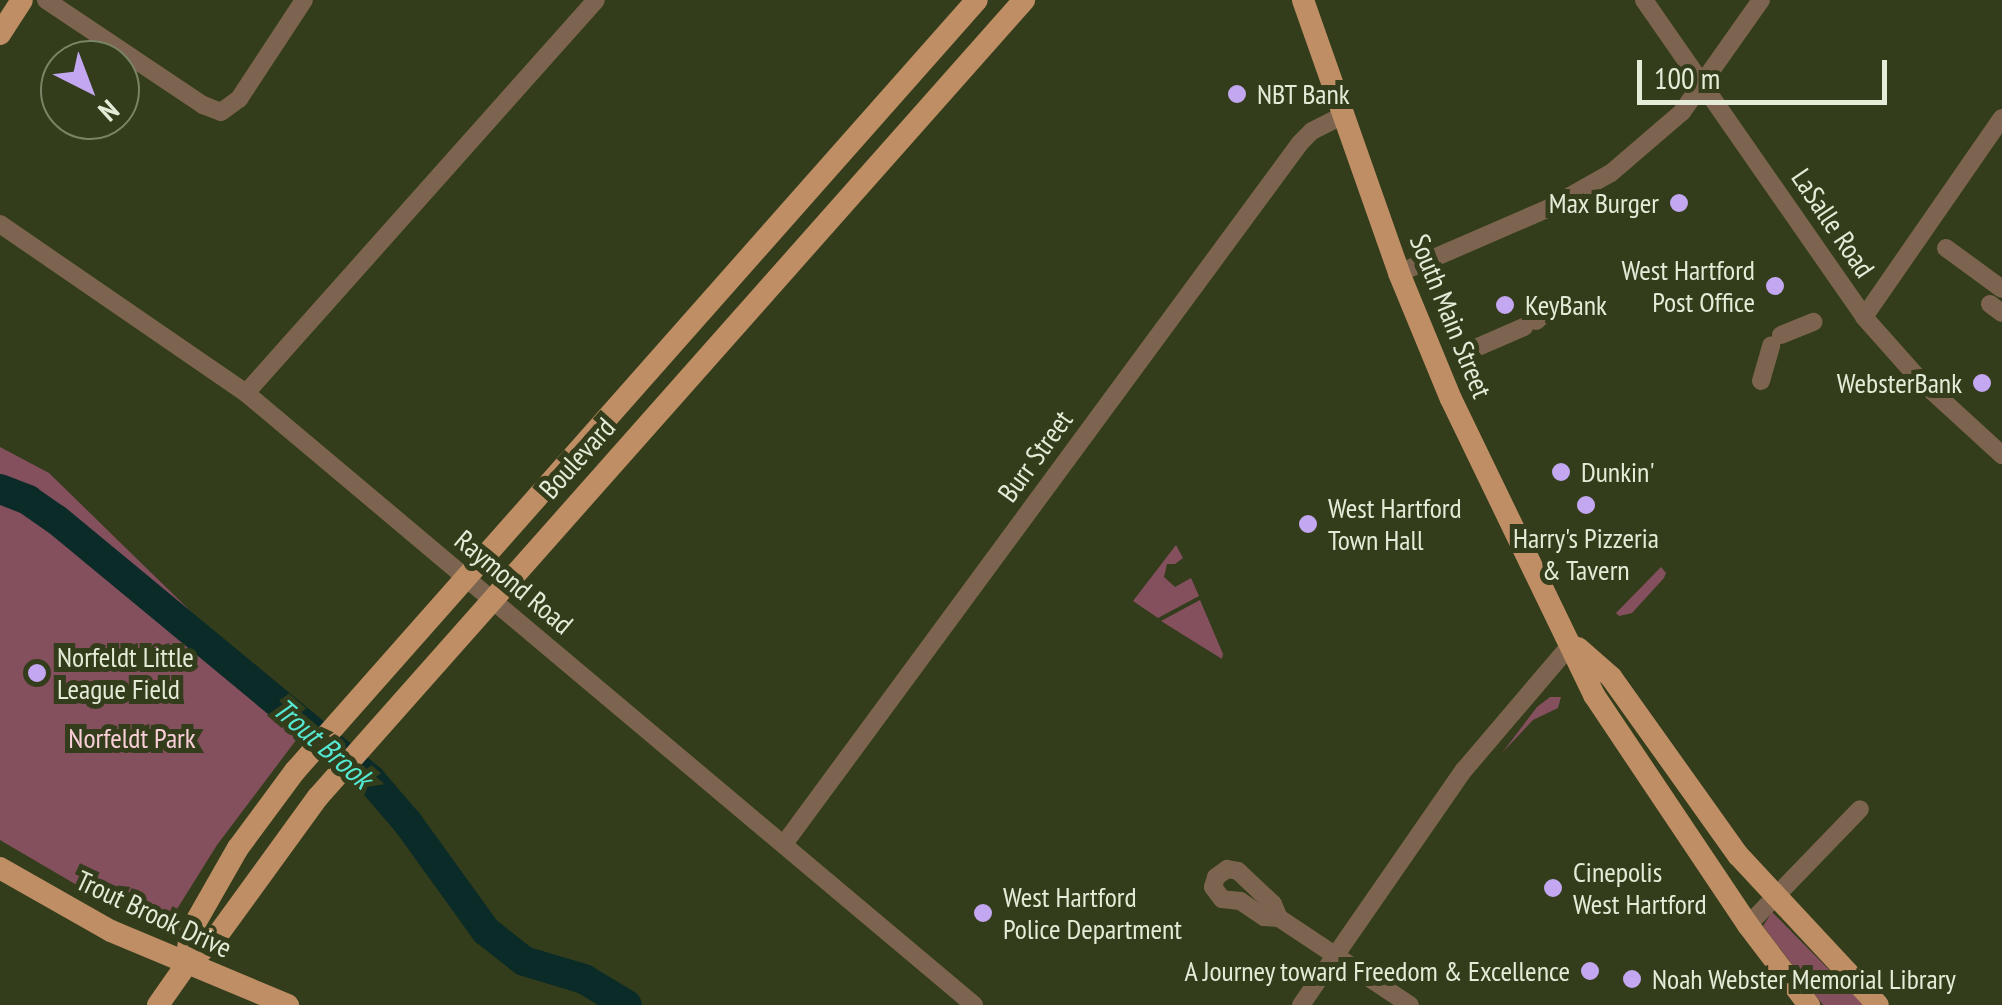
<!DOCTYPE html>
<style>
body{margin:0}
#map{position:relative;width:2002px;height:1005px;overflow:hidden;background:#333d1b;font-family:"PT Sans Narrow",sans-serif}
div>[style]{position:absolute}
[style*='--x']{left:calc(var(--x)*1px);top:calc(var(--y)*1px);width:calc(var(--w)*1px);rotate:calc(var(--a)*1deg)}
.green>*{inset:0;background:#84505e}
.river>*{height:30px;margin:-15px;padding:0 15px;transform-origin:15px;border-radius:15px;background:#0a2b27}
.minor>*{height:18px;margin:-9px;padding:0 9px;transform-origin:9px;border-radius:9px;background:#7d6450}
.major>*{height:22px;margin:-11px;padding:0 11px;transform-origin:11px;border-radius:11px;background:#bf8e64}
.dots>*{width:28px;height:28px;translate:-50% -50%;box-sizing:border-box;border:5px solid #333d1b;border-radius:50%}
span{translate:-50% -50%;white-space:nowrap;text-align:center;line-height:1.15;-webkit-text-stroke:10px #333d1b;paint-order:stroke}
.poi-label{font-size:28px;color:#e4ebd7}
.left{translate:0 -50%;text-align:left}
.right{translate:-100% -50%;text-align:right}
.street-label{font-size:28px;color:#e4ebd7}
.park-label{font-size:28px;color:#facfd9}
.water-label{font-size:30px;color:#55e8d3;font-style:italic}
.north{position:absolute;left:40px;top:40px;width:100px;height:100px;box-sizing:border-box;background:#333d1b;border:2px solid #7a8366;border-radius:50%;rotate:138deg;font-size:28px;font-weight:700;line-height:40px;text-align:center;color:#e4ebd7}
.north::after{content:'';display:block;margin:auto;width:35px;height:45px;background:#c4a7f1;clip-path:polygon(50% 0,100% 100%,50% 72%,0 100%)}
.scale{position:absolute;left:1637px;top:60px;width:250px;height:45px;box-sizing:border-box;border:5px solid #e4ebd7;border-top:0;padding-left:12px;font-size:30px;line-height:35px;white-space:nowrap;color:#e4ebd7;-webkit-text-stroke:8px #333d1b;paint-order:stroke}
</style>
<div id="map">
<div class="green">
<div style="clip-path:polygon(0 447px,49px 473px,216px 636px,315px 715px,217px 845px,167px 925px,104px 901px,0 840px)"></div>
<div style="clip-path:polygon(1176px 545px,1183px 558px,1175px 564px,1167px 564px,1164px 577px,1175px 587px,1191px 578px,1199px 596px,1158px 618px,1133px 601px)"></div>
<div style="clip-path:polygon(1661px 567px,1666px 573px,1664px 578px,1632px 613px,1619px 616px,1616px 613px)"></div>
<div style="clip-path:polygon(1200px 600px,1223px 654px,1222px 659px,1161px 621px)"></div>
<div style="clip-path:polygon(1550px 697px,1561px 697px,1558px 708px,1533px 720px,1502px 753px,1537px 707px)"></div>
<div style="clip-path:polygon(1772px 912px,1864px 1005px,1823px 1005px,1763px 926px)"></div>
</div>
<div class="river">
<div style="--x:0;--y:489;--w:30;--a:21"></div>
<div style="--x:28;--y:500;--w:35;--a:35"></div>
<div style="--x:57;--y:520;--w:408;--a:39.6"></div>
<div style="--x:371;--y:780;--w:57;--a:49.3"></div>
<div style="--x:408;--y:823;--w:133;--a:54.2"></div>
<div style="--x:486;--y:931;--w:48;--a:38.3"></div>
<div style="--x:524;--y:961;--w:63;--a:16.7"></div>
<div style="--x:584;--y:979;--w:50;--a:31.2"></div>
</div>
<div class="minor">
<div style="--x:46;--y:0;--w:189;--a:33.8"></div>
<div style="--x:203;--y:105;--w:19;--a:21"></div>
<div style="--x:221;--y:112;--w:22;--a:-36"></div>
<div style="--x:239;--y:99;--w:118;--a:-56.7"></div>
<div style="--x:1644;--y:0;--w:386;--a:55.2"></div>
<div style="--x:1864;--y:317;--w:83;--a:48.4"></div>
<div style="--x:1919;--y:379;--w:113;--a:42.5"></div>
<div style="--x:0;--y:224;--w:298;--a:34.5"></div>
<div style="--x:246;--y:393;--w:951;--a:40.05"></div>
<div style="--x:1946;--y:248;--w:69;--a:36.2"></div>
<div style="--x:1399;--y:273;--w:161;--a:-23.4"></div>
<div style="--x:1547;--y:209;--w:73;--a:-29.4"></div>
<div style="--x:1611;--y:173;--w:94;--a:-40.7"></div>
<div style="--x:1682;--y:112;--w:137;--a:-54.8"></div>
<div style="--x:1990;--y:304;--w:15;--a:37"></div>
<div style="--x:1864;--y:317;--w:242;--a:-55.3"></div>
<div style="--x:1536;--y:321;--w:12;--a:-42"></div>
<div style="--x:1781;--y:335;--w:35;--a:-22"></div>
<div style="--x:1464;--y:358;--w:11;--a:-49"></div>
<div style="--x:1471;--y:350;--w:58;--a:-23.5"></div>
<div style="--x:1761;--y:381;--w:37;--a:-74"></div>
<div style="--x:246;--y:393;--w:526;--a:-48.31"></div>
<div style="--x:784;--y:844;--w:870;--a:-53.64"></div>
<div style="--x:1300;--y:143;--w:17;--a:-45"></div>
<div style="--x:1312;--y:131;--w:36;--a:-27"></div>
<div style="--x:1279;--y:918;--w:15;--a:-176"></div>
<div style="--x:1264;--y:917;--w:29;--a:-146"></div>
<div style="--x:1240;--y:901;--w:18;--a:-174"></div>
<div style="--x:1222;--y:899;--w:15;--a:-127"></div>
<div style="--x:1213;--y:887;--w:10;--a:-73"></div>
<div style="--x:1216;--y:877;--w:14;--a:-36"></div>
<div style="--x:1227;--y:869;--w:11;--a:10"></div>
<div style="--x:1238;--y:871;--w:48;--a:43.3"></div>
<div style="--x:1273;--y:904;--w:15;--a:67"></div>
<div style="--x:1279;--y:918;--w:157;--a:33.6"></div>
<div style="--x:1748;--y:925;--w:161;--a:-46"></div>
<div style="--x:1301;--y:1005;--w:286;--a:-55.3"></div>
<div style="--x:1464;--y:770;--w:167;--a:-49.6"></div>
</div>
<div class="major">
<div style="--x:1303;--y:0;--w:289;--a:70.6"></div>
<div style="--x:1399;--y:273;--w:136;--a:67.6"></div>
<div style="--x:1451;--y:399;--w:329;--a:64.2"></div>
<div style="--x:1594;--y:695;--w:277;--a:56.2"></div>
<div style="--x:1748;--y:925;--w:101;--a:52.7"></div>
<div style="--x:0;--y:34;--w:40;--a:-57.1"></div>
<div style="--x:1578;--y:648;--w:44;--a:41.3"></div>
<div style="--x:1611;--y:677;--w:219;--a:54.5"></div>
<div style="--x:1738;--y:855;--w:205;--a:47"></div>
<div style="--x:0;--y:868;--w:128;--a:29.6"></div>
<div style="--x:111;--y:931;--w:192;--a:22.7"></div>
<div style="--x:186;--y:965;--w:33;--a:-83"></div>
<div style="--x:190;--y:932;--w:97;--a:-60.3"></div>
<div style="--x:238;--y:848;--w:96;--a:-53.5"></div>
<div style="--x:295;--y:771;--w:1029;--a:-48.51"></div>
<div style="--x:158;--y:1005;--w:49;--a:-55"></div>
<div style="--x:186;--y:965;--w:38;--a:-42"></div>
<div style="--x:214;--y:940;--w:177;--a:-54"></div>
<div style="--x:318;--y:797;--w:1065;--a:-48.46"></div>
</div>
<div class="dots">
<div style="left:1237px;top:94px;background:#c4a7f1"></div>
<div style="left:1679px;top:203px;background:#c4a7f1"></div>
<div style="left:1775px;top:286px;background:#c4a7f1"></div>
<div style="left:1505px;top:305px;background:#c4a7f1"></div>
<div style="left:1982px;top:383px;background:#c4a7f1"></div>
<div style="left:1561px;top:472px;background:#c4a7f1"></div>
<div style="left:1586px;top:505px;background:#c4a7f1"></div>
<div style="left:1308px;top:524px;background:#c4a7f1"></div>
<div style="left:37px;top:673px;background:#c4a7f1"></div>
<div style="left:1553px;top:888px;background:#c4a7f1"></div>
<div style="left:983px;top:913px;background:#c4a7f1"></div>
<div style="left:1590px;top:971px;background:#c4a7f1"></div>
<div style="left:1632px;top:979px;background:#c4a7f1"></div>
</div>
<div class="poi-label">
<span class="left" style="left:1257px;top:94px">NBT Bank</span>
<span class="right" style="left:1659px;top:203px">Max Burger</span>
<span class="right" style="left:1755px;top:286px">West Hartford<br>Post Office</span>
<span class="left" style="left:1525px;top:305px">KeyBank</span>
<span class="right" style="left:1962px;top:383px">WebsterBank</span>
<span class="left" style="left:1581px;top:472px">Dunkin'</span>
<span class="left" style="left:1328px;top:524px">West Hartford<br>Town Hall</span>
<span style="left:1586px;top:554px">Harry's Pizzeria<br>&amp; Tavern</span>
<span class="left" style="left:57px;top:673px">Norfeldt Little<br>League Field</span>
<span class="left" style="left:1573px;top:888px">Cinepolis<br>West Hartford</span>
<span class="left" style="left:1003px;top:913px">West Hartford<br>Police Department</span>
<span class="right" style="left:1570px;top:971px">A Journey toward Freedom &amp; Excellence</span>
<span class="left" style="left:1652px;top:979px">Noah Webster Memorial Library</span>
</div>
<div class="street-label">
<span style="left:1833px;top:223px;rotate:56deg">LaSalle Road</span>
<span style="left:1451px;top:316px;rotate:68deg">South Main Street</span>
<span style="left:1035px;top:456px;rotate:-54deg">Burr Street</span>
<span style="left:577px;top:458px;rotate:-48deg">Boulevard</span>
<span style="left:514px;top:582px;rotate:40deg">Raymond Road</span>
<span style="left:154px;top:914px;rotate:25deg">Trout Brook Drive</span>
</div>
<div class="park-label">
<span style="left:132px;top:738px">Norfeldt Park</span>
</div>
<div class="water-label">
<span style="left:323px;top:743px;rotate:41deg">Trout Brook</span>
</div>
<div class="north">N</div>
<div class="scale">100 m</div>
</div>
